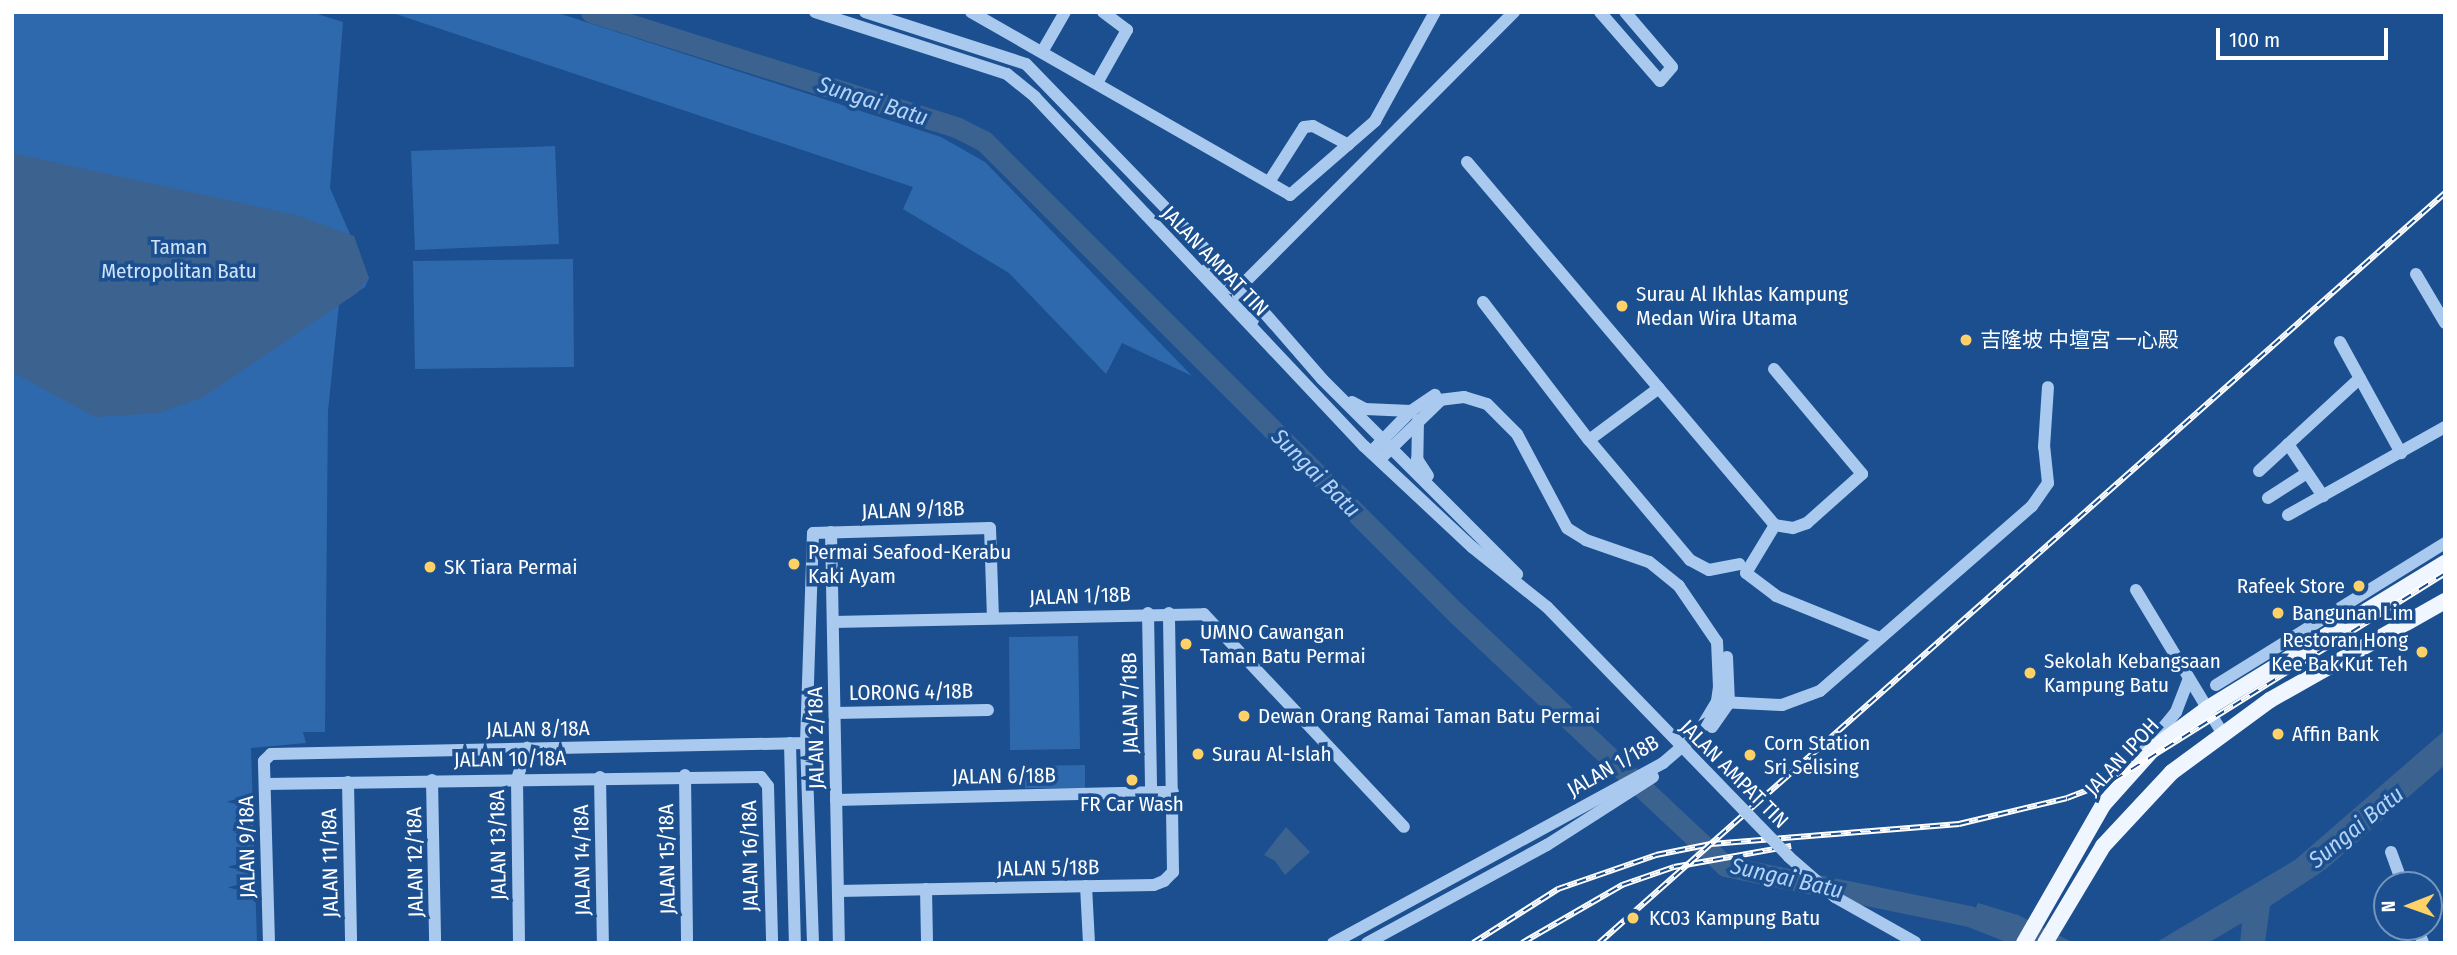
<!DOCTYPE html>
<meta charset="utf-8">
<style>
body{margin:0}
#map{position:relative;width:2457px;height:955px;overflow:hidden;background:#1b4f8f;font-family:"Fira Sans Condensed","Noto Sans SC",sans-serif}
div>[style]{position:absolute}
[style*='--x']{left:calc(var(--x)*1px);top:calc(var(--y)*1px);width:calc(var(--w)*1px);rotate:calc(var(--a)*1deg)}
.green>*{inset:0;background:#2e69ad}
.water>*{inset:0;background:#3c6290}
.river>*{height:21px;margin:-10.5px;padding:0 10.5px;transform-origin:10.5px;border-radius:10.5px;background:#3c6290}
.minor>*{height:12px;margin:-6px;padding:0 6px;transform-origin:6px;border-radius:6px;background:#a9c9ee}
.major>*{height:16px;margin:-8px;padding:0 8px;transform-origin:8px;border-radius:8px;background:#f0f6ff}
.rail>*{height:6px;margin-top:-3px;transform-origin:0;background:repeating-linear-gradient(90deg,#1b4f8f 0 10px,#fff 0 20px);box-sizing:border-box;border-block:2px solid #fff}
.minor-bridge>*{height:12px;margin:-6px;padding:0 6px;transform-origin:6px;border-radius:6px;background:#a9c9ee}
.dots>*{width:19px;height:19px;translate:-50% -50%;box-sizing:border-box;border:4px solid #1b4f8f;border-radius:50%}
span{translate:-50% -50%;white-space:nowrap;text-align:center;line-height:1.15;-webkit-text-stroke:7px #1b4f8f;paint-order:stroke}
.park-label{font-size:21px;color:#cfe3fa}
.street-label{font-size:21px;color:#fff}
.poi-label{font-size:21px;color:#fff}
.left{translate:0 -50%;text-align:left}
.right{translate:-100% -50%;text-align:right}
.water-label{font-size:23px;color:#b5d3f5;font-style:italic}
.frame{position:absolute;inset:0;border:14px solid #fff;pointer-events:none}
.north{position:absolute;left:2373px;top:871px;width:70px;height:70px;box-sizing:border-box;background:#1b4f8f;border:2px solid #7695bc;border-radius:50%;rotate:269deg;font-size:19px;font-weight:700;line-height:28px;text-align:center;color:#fff}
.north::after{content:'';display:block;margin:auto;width:24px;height:32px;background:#ffd166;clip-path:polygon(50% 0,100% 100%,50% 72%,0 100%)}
.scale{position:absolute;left:2216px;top:28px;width:172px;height:32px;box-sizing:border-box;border:4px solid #fff;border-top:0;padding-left:9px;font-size:21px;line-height:24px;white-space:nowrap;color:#fff;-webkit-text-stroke:5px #1b4f8f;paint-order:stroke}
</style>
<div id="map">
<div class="green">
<div style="clip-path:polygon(12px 12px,311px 12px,343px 22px,330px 188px,369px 278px,365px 287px,339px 304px,328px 411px,325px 732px,303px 732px,306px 743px,251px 748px,257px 943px,12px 943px)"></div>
<div style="clip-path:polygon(390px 12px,555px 12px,941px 137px,985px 162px,1192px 376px,1122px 343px,1106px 374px,1009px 273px,903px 209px,913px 187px)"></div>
<div style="clip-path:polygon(555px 146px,559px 244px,415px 250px,411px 151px)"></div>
<div style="clip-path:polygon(573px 259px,574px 367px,415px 369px,413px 261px)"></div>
<div style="clip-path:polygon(1078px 636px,1080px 749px,1010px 750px,1009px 637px)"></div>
<div style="clip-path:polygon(1085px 765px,1085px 788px,1025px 788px,1025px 766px)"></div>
</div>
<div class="water">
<div style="clip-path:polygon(12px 153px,296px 215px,354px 236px,369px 278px,357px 293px,202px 398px,159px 413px,95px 417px,12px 372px)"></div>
<div style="clip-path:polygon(2445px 730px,2445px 765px,2326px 869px,2270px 906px,2265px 943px,2240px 943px,2242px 923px,2208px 943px,2155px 943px,2295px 860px)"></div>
<div style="clip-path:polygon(1286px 827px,1310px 852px,1285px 875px,1275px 861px,1264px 855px)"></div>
<div style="clip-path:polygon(1978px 903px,2018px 915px,2074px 943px,2022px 943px,1973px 913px)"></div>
</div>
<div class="river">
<div style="--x:591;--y:12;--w:385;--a:17.5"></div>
<div style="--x:958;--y:128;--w:29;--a:27"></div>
<div style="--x:984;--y:141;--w:669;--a:45"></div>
<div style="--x:1457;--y:614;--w:368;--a:43.2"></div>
<div style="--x:1725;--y:866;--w:249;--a:11.6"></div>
<div style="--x:1969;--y:916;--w:47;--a:21.1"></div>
</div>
<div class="minor">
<div style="--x:815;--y:12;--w:202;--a:17.9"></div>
<div style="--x:1007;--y:74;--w:36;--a:39"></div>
<div style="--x:1035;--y:97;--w:480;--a:46.7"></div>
<div style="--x:1364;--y:446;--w:148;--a:43.1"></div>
<div style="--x:1472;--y:547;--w:96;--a:38.7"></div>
<div style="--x:865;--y:12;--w:169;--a:17.9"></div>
<div style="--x:1026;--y:64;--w:309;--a:45.9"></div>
<div style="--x:1241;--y:286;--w:123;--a:48.9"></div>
<div style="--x:1322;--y:379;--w:276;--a:45"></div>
<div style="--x:971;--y:12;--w:368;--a:29.8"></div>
<div style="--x:1290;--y:195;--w:113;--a:-41"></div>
<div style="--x:1375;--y:121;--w:124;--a:-61.2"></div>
<div style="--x:1600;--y:12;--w:91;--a:49"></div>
<div style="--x:1660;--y:81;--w:18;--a:-49"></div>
<div style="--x:1672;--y:67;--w:72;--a:-130.5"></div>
<div style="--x:1042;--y:52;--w:46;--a:-60.1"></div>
<div style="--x:1097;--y:83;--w:61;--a:-60.5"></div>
<div style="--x:1127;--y:30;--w:30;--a:-143"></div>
<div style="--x:1467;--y:162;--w:476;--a:49.7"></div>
<div style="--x:1775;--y:525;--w:56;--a:121.1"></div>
<div style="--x:1746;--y:573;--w:38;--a:37"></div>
<div style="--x:1776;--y:596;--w:112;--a:22"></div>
<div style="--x:1269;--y:182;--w:65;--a:-57.5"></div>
<div style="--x:1304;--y:127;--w:9;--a:-6"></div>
<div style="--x:1313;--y:126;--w:40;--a:28"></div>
<div style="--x:1206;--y:270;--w:31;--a:36"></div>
<div style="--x:1231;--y:288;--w:10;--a:-11"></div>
<div style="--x:2416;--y:274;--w:57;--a:59.4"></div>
<div style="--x:1483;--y:302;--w:174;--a:52.5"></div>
<div style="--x:1589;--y:440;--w:157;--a:49.9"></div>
<div style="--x:1690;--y:560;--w:21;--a:28"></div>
<div style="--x:1709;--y:570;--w:31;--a:-11"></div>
<div style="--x:1253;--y:320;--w:29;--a:-121"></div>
<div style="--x:1238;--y:295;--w:7;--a:-82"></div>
<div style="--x:1239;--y:288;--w:390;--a:-45.1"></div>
<div style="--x:2340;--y:342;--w:127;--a:61.2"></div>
<div style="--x:1774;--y:369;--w:137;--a:50"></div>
<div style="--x:1862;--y:474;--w:74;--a:138.3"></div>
<div style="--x:1807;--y:523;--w:15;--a:160"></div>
<div style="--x:1793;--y:528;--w:18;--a:-171"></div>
<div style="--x:1352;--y:402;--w:15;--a:28"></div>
<div style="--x:1365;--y:409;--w:46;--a:2.5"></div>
<div style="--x:1418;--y:420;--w:39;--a:91"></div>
<div style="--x:1417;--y:459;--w:20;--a:57"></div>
<div style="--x:1589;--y:440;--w:87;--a:-36.6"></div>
<div style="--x:2288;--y:444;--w:63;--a:56.1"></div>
<div style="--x:1371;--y:452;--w:57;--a:-45.7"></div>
<div style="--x:1411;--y:411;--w:29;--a:-34"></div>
<div style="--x:2259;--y:471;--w:137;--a:-42.6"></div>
<div style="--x:2268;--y:498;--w:46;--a:-32.7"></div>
<div style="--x:2288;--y:515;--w:180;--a:-29.3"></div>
<div style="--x:831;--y:532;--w:411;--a:88.9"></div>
<div style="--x:2136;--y:590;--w:168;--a:58.9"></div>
<div style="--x:1148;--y:613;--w:179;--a:89"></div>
<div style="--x:833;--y:622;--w:371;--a:-1.2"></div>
<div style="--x:1204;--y:614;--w:292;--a:46.8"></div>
<div style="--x:2216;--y:685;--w:269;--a:-31.8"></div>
<div style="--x:1721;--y:702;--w:61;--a:2.8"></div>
<div style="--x:1782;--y:705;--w:40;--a:-20.2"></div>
<div style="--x:1820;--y:691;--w:281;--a:-41.1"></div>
<div style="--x:2032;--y:506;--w:28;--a:-55"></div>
<div style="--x:2048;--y:483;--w:36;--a:-96"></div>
<div style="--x:2044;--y:447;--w:60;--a:-86.2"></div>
<div style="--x:835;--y:713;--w:153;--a:-1.1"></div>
<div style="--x:1712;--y:727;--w:29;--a:-55"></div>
<div style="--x:1729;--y:703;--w:46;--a:-92.5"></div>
<div style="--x:790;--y:743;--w:200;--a:88.6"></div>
<div style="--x:2143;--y:752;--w:52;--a:-50.5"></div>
<div style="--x:2176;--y:712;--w:36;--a:-69"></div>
<div style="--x:685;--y:775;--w:168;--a:89.3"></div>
<div style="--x:600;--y:777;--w:166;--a:89"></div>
<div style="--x:432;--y:780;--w:163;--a:88.9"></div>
<div style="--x:348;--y:782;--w:161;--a:88.9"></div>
<div style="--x:265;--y:784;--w:496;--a:-0.8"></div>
<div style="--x:761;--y:777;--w:11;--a:52"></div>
<div style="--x:768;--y:786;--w:157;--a:88.5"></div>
<div style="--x:836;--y:800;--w:337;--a:-1.4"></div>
<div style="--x:2391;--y:852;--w:35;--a:70"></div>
<div style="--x:1086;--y:886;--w:57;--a:87"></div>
<div style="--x:926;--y:889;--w:54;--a:88.9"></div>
<div style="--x:838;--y:891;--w:316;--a:-1.1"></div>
<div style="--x:1154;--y:885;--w:11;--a:-22"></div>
<div style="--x:1164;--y:881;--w:13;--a:-45"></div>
<div style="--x:1173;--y:872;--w:259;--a:-90.9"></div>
<div style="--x:2417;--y:927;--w:17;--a:69"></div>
<div style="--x:269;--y:943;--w:182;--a:-91.6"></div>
<div style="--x:264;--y:761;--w:10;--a:-45"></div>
<div style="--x:271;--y:754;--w:535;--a:-1.18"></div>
<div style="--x:519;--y:943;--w:164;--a:-90.7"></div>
<div style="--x:517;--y:779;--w:33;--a:-72"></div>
<div style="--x:813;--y:943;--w:200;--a:-92"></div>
<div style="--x:806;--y:743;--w:210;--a:-88.1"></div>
<div style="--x:813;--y:533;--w:177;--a:-1.6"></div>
<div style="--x:990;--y:528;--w:89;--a:88.1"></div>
<div style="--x:1333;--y:943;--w:376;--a:-28.6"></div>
<div style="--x:1663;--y:763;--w:46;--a:-40.6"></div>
<div style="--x:1698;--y:733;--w:37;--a:-59"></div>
<div style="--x:1717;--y:701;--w:14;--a:-82"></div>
<div style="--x:1719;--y:687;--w:45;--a:-92.5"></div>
<div style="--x:1717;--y:642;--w:68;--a:-124.2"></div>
<div style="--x:1679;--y:586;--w:38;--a:-141"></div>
<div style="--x:1649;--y:562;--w:67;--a:-160.8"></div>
<div style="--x:1586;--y:540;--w:22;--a:-148"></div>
<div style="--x:1567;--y:528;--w:106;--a:-118"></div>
<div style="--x:1517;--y:434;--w:42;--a:-135"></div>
<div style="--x:1487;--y:404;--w:24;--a:-163"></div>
<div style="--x:1464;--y:397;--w:23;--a:173"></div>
<div style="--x:1441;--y:400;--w:86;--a:135.9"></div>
<div style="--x:1367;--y:943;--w:205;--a:-28.6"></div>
<div style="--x:1547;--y:845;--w:126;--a:-32.7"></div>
</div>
<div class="major">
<div style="--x:2024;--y:943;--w:159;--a:-60.2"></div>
<div style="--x:2103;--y:805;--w:76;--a:-48.2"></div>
<div style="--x:2154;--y:748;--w:67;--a:-36.5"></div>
<div style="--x:2208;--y:708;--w:278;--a:-31.5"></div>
<div style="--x:2045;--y:943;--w:113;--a:-59.1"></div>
<div style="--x:2103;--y:846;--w:101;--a:-47"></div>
<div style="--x:2172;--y:772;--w:122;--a:-36.3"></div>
<div style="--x:2270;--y:700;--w:201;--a:-29.5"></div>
</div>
<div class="rail">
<div style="--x:1473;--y:943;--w:101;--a:-32.4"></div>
<div style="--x:1558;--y:889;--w:104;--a:-19.1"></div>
<div style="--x:1656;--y:855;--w:56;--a:-11.3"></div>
<div style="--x:1711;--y:844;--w:249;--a:-4.6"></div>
<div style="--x:1959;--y:824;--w:111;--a:-13.5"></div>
<div style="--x:2067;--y:798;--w:50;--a:-21"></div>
<div style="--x:2114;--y:780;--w:390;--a:-32"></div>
<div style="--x:1522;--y:943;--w:116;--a:-30.1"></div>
<div style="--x:1622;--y:885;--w:55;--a:-19.1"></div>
<div style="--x:1674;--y:867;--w:119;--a:-10.2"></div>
<div style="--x:1599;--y:943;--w:1131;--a:-41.56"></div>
</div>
<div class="minor-bridge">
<div style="--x:1547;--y:607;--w:348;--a:45.9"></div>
<div style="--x:1789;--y:857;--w:61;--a:41"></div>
<div style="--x:1835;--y:897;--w:92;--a:29.4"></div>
</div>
<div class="dots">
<div style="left:1622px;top:306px;background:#ffd166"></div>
<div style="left:1966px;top:340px;background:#ffd166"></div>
<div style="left:794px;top:564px;background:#ffd166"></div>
<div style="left:430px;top:567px;background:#ffd166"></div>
<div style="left:2359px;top:586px;background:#ffd166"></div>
<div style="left:2278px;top:613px;background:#ffd166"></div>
<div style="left:1186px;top:644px;background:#ffd166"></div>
<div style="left:2422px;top:652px;background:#ffd166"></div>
<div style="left:2030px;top:673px;background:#ffd166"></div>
<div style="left:1244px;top:716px;background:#ffd166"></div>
<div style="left:2278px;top:734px;background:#ffd166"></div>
<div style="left:1198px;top:754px;background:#ffd166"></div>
<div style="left:1750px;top:755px;background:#ffd166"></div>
<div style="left:1132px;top:780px;background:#ffd166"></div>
<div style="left:1633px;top:918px;background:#ffd166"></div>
</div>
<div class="park-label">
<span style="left:179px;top:259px">Taman<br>Metropolitan Batu</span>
</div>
<div class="street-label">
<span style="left:1215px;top:261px;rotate:46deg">JALAN AMPAT TIN</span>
<span style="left:913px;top:510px;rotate:-2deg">JALAN 9/18B</span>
<span style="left:1080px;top:596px;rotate:-2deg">JALAN 1/18B</span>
<span style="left:911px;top:692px;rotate:-1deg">LORONG 4/18B</span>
<span style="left:1130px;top:703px;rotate:-91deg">JALAN 7/18B</span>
<span style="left:538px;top:729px;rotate:-1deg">JALAN 8/18A</span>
<span style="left:816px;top:738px;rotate:-91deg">JALAN 2/18A</span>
<span style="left:2122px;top:757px;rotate:-47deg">JALAN IPOH</span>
<span style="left:510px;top:759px;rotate:-1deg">JALAN 10/18A</span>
<span style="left:1613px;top:766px;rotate:-30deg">JALAN 1/18B</span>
<span style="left:1734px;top:774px;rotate:45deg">JALAN AMPAT TIN</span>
<span style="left:1004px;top:776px;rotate:-1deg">JALAN 6/18B</span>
<span style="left:498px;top:845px;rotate:-91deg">JALAN 13/18A</span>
<span style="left:247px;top:847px;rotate:-91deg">JALAN 9/18A</span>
<span style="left:750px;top:856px;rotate:-91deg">JALAN 16/18A</span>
<span style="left:667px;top:859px;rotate:-91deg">JALAN 15/18A</span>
<span style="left:582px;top:860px;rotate:-91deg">JALAN 14/18A</span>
<span style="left:415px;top:862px;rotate:-91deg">JALAN 12/18A</span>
<span style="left:330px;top:863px;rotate:-91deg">JALAN 11/18A</span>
<span style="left:1048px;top:868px;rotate:-1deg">JALAN 5/18B</span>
</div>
<div class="poi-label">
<span class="left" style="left:1636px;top:306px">Surau Al Ikhlas Kampung<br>Medan Wira Utama</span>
<span class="left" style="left:1980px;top:340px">吉隆坡 中壇宮 一心殿</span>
<span class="left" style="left:808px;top:564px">Permai Seafood-Kerabu<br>Kaki Ayam</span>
<span class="left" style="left:444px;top:567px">SK Tiara Permai</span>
<span class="right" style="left:2345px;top:586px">Rafeek Store</span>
<span class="left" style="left:2292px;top:613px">Bangunan Lim</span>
<span class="left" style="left:1200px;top:644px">UMNO Cawangan<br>Taman Batu Permai</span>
<span class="right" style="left:2408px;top:652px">Restoran Hong<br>Kee Bak Kut Teh</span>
<span class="left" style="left:2044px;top:673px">Sekolah Kebangsaan<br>Kampung Batu</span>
<span class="left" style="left:1258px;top:716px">Dewan Orang Ramai Taman Batu Permai</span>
<span class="left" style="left:2292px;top:734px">Affin Bank</span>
<span class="left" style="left:1764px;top:755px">Corn Station<br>Sri Selising</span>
<span class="left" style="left:1212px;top:754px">Surau Al-Islah</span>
<span style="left:1132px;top:804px">FR Car Wash</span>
<span class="left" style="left:1649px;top:918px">KC03 Kampung Batu</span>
</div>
<div class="water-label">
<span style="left:873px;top:101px;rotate:18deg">Sungai Batu</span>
<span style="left:1316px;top:473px;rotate:45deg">Sungai Batu</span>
<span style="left:2356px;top:827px;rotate:-39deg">Sungai Batu</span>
<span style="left:1787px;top:878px;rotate:13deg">Sungai Batu</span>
</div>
<div class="frame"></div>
<div class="north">N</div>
<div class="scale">100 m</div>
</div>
